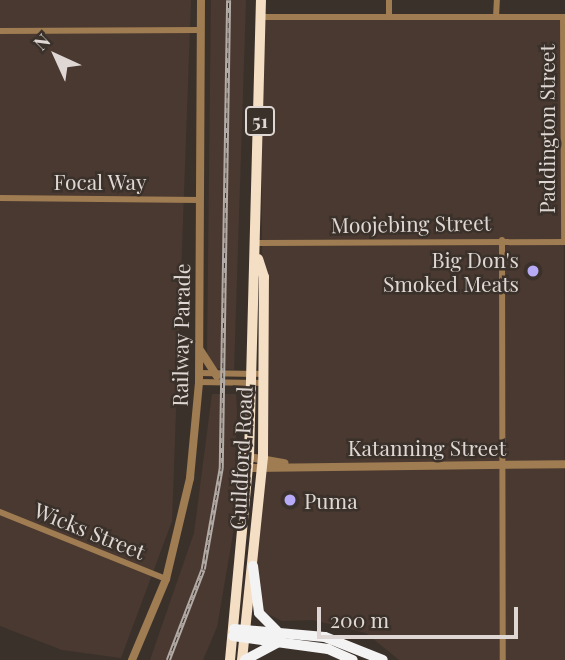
<!DOCTYPE html>
<style>
body{margin:0}
#map{position:relative;width:565px;height:660px;overflow:hidden;background:#3b312b;font-family:"Playfair Display",serif}
div>[style]{position:absolute}
[style*='--x']{left:calc(var(--x)*1px);top:calc(var(--y)*1px);width:calc(var(--w)*1px);rotate:calc(var(--a)*1deg)}
.built>*{inset:0;background:#4a3931}
.minor>*{height:6px;margin:-3px;padding:0 3px;transform-origin:3px;border-radius:3px;background:#9f7c51}
.tertiary>*{height:8px;margin:-4px;padding:0 4px;transform-origin:4px;border-radius:4px;background:#9f7c51}
.trunk>*{height:10px;margin:-5px;padding:0 5px;transform-origin:5px;border-radius:5px;background:#f4dfc5}
.motorway>*{height:10px;margin:-5px;padding:0 5px;transform-origin:5px;border-radius:5px;background:#f3f3f3}
.rail>*{height:4.5px;margin-top:-2.25px;transform-origin:0;background:repeating-linear-gradient(90deg,#3b312b 0 5px,#b2aba6 0 10px);box-sizing:border-box;border-block:2px solid #b2aba6}
.dots>*{width:19px;height:19px;translate:-50% -50%;box-sizing:border-box;border:4px solid #3b312b;border-radius:50%}
span{translate:-50% -50%;white-space:nowrap;text-align:center;line-height:1.15;-webkit-text-stroke:5px #3b312b;paint-order:stroke}
.shield-label span{padding:2px 5px;background:#3b312b;border:2px solid;border-radius:5px;-webkit-text-stroke-width:0}
.shield-label{font-size:19px;color:#ded7d3;font-weight:700}
.street-label{font-size:21px;color:#ded7d3}
.poi-label{font-size:21px;color:#ded7d3}
.right{translate:-100% -50%;text-align:right}
.left{translate:0 -50%;text-align:left}
.north{position:absolute;left:21px;top:21px;width:70px;height:70px;-webkit-text-stroke:5px #3b312b;paint-order:stroke;rotate:315deg;font-size:19px;font-weight:700;line-height:28px;text-align:center;color:#ded7d3}
.north::after{content:'';display:block;margin:auto;width:24px;height:32px;background:#ded7d3;clip-path:polygon(50% 0,100% 100%,50% 72%,0 100%)}
.scale{position:absolute;left:317px;top:607px;width:201px;height:32px;box-sizing:border-box;border:4px solid #ded7d3;border-top:0;padding-left:9px;font-size:21px;line-height:24px;white-space:nowrap;color:#ded7d3;-webkit-text-stroke:5px #3b312b;paint-order:stroke}
</style>
<div id="map">
<div class="built">
<div style="clip-path:polygon(0 0,191px 0,172px 521px,121px 658px,62px 650px,0 626px)"></div>
<div style="clip-path:polygon(211px 0,246px 0,234px 370px,215px 368px,207px 355px)"></div>
<div style="clip-path:polygon(261px 17px,563px 17px,565px 660px,399px 660px,366px 633px,313px 620px,282px 621px,262px 611px,253px 566px,263px 457px)"></div>
<div style="clip-path:polygon(212px 394px,236px 394px,237px 410px,233px 534px,217px 627px,203px 660px,150px 660px,194px 533px)"></div>
</div>
<div class="minor">
<div style="--x:261;--y:17;--w:304;--a:0"></div>
<div style="--x:389;--y:17;--w:17;--a:-90"></div>
<div style="--x:496;--y:17;--w:17;--a:-87"></div>
<div style="--x:563;--y:17;--w:225;--a:89.7"></div>
<div style="--x:0;--y:31;--w:200;--a:-0.3"></div>
<div style="--x:0;--y:198;--w:200;--a:0.6"></div>
<div style="--x:502;--y:240;--w:420;--a:89.9"></div>
<div style="--x:258;--y:243;--w:307;--a:-0.2"></div>
<div style="--x:199;--y:373;--w:65;--a:0.9"></div>
<div style="--x:199;--y:382;--w:65;--a:0.9"></div>
<div style="--x:0;--y:512;--w:179;--a:22"></div>
</div>
<div class="tertiary">
<div style="--x:200;--y:350;--w:31;--a:57"></div>
<div style="--x:249;--y:457;--w:36;--a:10"></div>
<div style="--x:248;--y:468;--w:317;--a:-0.7"></div>
<div style="--x:132;--y:660;--w:88;--a:-67.2"></div>
<div style="--x:166;--y:579;--w:104;--a:-76.6"></div>
<div style="--x:190;--y:478;--w:96;--a:-84.6"></div>
<div style="--x:199;--y:382;--w:382;--a:-89.7"></div>
</div>
<div class="trunk">
<div style="--x:230;--y:660;--w:204;--a:-84.7"></div>
<div style="--x:249;--y:457;--w:457;--a:-88.5"></div>
<div style="--x:242;--y:660;--w:204;--a:-84.1"></div>
<div style="--x:263;--y:457;--w:180;--a:-89.7"></div>
<div style="--x:264;--y:277;--w:19;--a:-108"></div>
</div>
<div class="motorway">
<div style="--x:253;--y:566;--w:47;--a:82.7"></div>
<div style="--x:259;--y:613;--w:25;--a:45"></div>
<div style="--x:234;--y:629;--w:91;--a:5"></div>
<div style="--x:325;--y:637;--w:62;--a:21.6"></div>
<div style="--x:233;--y:636;--w:96;--a:7.8"></div>
<div style="--x:328;--y:649;--w:27;--a:24"></div>
<div style="--x:245;--y:660;--w:38;--a:-28"></div>
</div>
<div class="rail">
<div style="--x:168;--y:660;--w:97;--a:-69"></div>
<div style="--x:203;--y:569;--w:103;--a:-79.9"></div>
<div style="--x:221;--y:468;--w:468;--a:-89.1"></div>
</div>
<div class="dots">
<div style="left:533px;top:271px;background:#b7abf8"></div>
<div style="left:290px;top:500px;background:#b7abf8"></div>
</div>
<div class="shield-label">
<span style="left:260px;top:121px">51</span>
</div>
<div class="street-label">
<span style="left:546px;top:129px;rotate:-90deg">Paddington Street</span>
<span style="left:100px;top:181px">Focal Way</span>
<span style="left:411px;top:223px;rotate:-1deg">Moojebing Street</span>
<span style="left:180px;top:335px;rotate:-89deg">Railway Parade</span>
<span style="left:427px;top:447px">Katanning Street</span>
<span style="left:240px;top:458px;rotate:-87deg">Guildford Road</span>
<span style="left:90px;top:530px;rotate:22deg">Wicks Street</span>
</div>
<div class="poi-label">
<span class="right" style="left:519px;top:271px">Big Don's<br>Smoked Meats</span>
<span class="left" style="left:304px;top:500px">Puma</span>
</div>
<div class="north">N</div>
<div class="scale">200 m</div>
</div>
